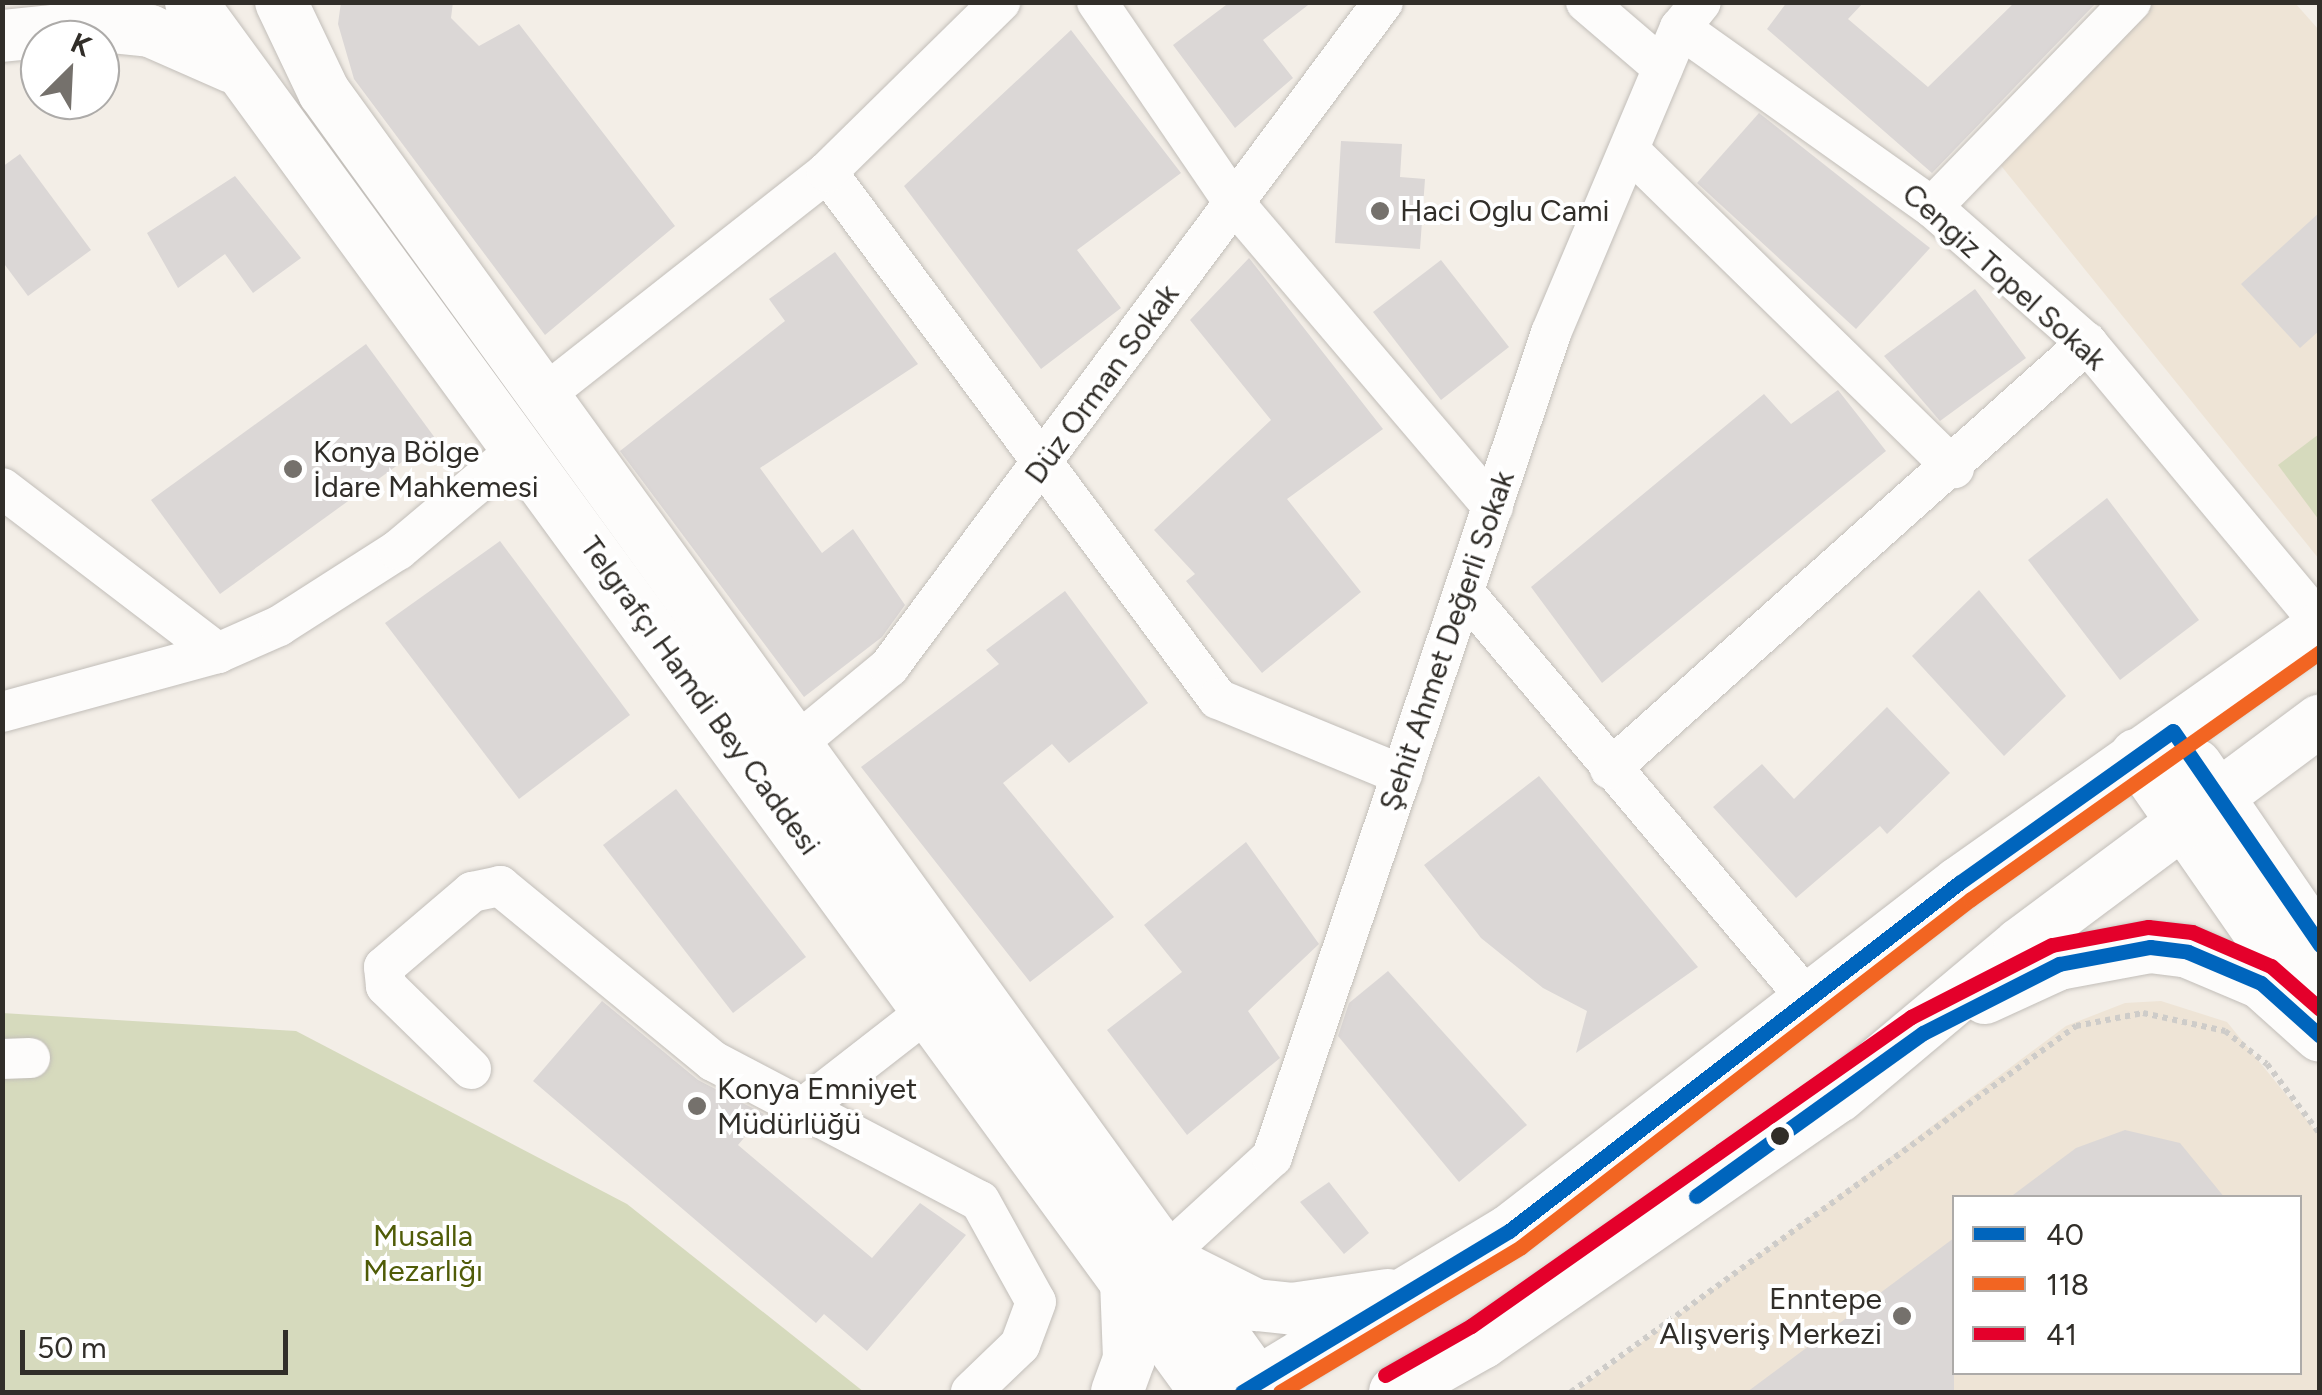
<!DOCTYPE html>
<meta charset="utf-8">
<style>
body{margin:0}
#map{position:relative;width:2322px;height:1395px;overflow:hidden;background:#f3eee7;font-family:Figtree,sans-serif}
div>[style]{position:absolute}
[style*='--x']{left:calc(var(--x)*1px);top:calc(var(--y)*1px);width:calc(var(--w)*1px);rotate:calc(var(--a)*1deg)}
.built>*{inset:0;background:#eee4d6}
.green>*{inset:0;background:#d6dabd}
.building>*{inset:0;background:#dbd7d6}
.path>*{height:6px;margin-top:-3px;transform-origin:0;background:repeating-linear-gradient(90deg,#ceccc9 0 5px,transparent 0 10px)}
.roads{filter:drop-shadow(0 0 2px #c2beb9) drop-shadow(0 0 2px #c2beb9)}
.minor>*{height:40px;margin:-20px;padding:0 20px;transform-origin:20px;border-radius:20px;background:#fdfcfb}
.major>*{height:52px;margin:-26px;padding:0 26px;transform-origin:26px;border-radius:26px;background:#fdfcfb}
.bus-1>*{height:15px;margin:-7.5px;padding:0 7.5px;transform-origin:7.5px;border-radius:7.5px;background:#0065bd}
.bus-2>*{height:15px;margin:-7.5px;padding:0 7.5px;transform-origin:7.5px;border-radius:7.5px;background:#f26522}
.bus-3>*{height:15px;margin:-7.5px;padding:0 7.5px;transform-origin:7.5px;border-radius:7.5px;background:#e4002b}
.dots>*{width:28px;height:28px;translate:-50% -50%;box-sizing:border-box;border:5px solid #fff;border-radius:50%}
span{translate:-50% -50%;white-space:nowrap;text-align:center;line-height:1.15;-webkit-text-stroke:8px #fff;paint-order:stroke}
.poi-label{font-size:30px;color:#312e29}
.left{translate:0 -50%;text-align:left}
.right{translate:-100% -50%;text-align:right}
.street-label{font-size:30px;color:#312e29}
.park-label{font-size:30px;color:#505c08}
.frame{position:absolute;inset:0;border:5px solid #312e29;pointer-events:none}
.legend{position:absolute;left:1952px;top:1195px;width:350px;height:180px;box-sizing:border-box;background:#fff;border:2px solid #adaba9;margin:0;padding:12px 18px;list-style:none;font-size:30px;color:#312e29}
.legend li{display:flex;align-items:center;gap:20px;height:50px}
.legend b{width:50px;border:2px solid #adaba9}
.north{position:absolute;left:20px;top:20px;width:100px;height:100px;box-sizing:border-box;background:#fff;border:2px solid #adaba9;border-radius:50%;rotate:24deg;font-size:28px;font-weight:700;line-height:40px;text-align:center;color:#312e29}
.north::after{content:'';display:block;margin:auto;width:35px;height:45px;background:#75716c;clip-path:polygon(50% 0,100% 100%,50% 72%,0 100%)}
.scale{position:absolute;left:20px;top:1330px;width:268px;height:45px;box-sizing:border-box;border:5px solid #312e29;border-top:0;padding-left:12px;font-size:30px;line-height:35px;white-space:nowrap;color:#312e29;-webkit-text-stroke:8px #fff;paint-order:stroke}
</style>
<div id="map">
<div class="built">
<div style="clip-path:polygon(2153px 3px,2295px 3px,2319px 30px,2319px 559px,1998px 162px)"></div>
<div style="clip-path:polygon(evenodd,2161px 1001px,2227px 1022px,2319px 1135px,2319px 1392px,1575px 1392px,2066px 1026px,2125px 1003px,2161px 1001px,1954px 1198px,2300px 1198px,2300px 1372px,1954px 1372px,1954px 1198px)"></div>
</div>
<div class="green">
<div style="clip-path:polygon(2319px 434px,2319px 520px,2278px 465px)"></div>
<div style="clip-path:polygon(2px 1013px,296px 1031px,627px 1204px,864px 1392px,3px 1392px)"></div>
</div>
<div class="building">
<div style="clip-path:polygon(341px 2px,453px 2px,451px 18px,479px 46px,519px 24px,675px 226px,545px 335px,354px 79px,338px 24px)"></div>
<div style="clip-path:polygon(1230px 2px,1312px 2px,1263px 40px,1293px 78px,1235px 128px,1173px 45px)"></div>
<div style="clip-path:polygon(1787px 2px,1864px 2px,1848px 19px,1928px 87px,2015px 2px,2097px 2px,1932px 173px,1767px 29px)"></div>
<div style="clip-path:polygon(1071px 30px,1181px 173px,1077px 250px,1121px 308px,1041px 369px,904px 186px)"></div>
<div style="clip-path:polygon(1759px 113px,1930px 248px,1856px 329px,1697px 183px)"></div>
<div style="clip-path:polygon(1341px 141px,1402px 144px,1400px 177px,1425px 179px,1420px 249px,1335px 243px)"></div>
<div style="clip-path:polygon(20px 154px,91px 250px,28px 296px,2px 261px,2px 167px)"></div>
<div style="clip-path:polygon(235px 176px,301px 258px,253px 293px,225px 254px,178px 288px,147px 233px)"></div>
<div style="clip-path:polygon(2320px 212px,2320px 330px,2300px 348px,2241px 284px)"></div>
<div style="clip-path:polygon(835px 252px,918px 364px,760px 468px,822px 553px,853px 529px,905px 605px,882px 637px,804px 697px,620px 451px,785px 321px,769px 299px)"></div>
<div style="clip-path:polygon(1249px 258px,1383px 429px,1287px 499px,1361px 592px,1262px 673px,1186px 581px,1195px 574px,1154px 530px,1271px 420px,1190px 320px)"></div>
<div style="clip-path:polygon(1441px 260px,1509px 347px,1441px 400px,1373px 312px)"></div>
<div style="clip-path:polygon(1975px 289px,2026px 358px,1940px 421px,1884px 356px)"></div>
<div style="clip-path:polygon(366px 344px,435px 438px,220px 594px,151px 500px)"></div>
<div style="clip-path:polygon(1838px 390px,1886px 451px,1602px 683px,1531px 587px,1764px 394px,1791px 424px)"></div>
<div style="clip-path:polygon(2107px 498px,2199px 620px,2120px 680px,2028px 560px)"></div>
<div style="clip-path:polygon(500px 541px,630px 715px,519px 799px,385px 623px)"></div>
<div style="clip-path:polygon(1979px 590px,2066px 696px,2004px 756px,1912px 656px)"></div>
<div style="clip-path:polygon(1065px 591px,1148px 703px,1069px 763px,1052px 744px,1003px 783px,1114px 917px,1030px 982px,861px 767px,999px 664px,986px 650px)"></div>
<div style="clip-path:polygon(1887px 707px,1950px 773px,1887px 834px,1880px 826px,1796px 898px,1713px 807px,1762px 764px,1794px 799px)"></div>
<div style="clip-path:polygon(1539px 776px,1698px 967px,1576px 1053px,1587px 1011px,1543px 988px,1481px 938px,1424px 865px)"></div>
<div style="clip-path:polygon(676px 789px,806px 957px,733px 1013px,603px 845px)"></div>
<div style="clip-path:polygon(1246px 842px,1319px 944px,1248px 1011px,1280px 1058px,1187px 1135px,1107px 1030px,1182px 972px,1144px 925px)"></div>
<div style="clip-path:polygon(1388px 971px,1527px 1125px,1459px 1182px,1338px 1036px,1349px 1003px)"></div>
<div style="clip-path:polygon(602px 1001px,698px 1080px,764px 1114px,738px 1145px,872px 1258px,920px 1203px,966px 1235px,867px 1351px,824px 1314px,816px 1323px,533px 1081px)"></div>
<div style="clip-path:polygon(2125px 1130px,2180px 1143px,2225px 1198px,2009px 1198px,2076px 1148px)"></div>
<div style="clip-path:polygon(1329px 1182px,1369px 1233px,1344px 1254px,1300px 1202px)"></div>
<div style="clip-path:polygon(1954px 1238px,1954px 1392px,1747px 1392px)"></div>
</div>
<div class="path">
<div style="--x:1571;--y:1392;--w:624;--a:-35.93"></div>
<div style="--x:2076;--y:1026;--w:68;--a:-11"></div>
<div style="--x:2143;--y:1013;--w:84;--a:12.4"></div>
<div style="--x:2225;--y:1031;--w:53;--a:38.2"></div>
<div style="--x:2267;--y:1064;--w:88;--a:52.9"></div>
</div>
<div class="roads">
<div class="minor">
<div style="--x:1097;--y:2;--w:245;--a:55.7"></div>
<div style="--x:1235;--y:204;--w:398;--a:49.6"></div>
<div style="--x:1586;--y:2;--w:101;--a:40.6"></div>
<div style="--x:1680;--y:28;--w:309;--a:35.4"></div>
<div style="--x:1932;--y:207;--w:206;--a:41.3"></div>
<div style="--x:2087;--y:343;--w:364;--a:50.2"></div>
<div style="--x:1629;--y:150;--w:455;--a:44.4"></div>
<div style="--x:827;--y:172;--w:656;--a:53.43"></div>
<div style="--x:1218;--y:699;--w:199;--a:22.4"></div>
<div style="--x:1932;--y:207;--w:286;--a:-45.9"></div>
<div style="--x:544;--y:395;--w:360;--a:-38.2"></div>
<div style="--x:827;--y:172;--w:243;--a:-44.5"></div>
<div style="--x:2;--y:488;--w:272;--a:37.4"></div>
<div style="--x:1464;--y:592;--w:538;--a:49.83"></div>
<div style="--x:2;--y:712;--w:224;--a:-15.3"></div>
<div style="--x:218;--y:653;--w:67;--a:-23.9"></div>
<div style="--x:279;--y:626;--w:141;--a:-32.6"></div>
<div style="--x:398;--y:550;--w:158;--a:-40.1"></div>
<div style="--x:796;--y:744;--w:121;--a:-39.6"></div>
<div style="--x:889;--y:667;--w:828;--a:-53.39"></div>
<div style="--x:1610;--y:769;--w:640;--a:-41.77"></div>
<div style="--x:2;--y:1059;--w:28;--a:-2"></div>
<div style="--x:471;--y:1069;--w:119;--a:-135.7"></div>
<div style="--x:386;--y:986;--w:19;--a:-96"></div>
<div style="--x:384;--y:967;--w:116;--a:-40.4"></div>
<div style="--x:472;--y:892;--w:29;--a:-12"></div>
<div style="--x:500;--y:886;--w:276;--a:39.4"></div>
<div style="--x:713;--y:1061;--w:301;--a:27.7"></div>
<div style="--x:980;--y:1201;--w:115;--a:61"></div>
<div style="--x:1036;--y:1302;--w:46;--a:110.4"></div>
<div style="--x:1020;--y:1345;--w:68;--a:136.2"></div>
<div style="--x:803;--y:1108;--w:160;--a:-37.9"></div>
<div style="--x:1165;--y:1255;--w:145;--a:-42.5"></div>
<div style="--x:1272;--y:1157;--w:870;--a:-71.29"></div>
<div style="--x:1551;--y:333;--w:331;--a:-67.1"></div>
<div style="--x:1680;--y:28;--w:33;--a:-51"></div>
</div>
<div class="major">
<div style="--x:191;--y:2;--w:1721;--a:53.86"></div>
<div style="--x:281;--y:2;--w:100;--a:64.5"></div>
<div style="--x:324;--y:92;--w:1604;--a:54.13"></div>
<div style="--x:2;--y:36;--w:100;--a:-5.8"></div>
<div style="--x:101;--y:26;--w:49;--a:5.8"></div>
<div style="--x:150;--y:31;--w:90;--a:23.7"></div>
<div style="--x:2136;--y:755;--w:303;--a:55.2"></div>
<div style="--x:2196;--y:765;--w:219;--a:55.6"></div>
<div style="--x:1985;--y:998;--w:81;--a:-24.7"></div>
<div style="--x:2059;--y:964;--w:93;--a:-10.6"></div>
<div style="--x:2150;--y:947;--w:38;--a:7"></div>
<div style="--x:2188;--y:952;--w:79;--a:23"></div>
<div style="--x:2261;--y:983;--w:79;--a:41.9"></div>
<div style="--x:1182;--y:1268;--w:83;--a:26.6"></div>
<div style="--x:1256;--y:1305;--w:36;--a:6"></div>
<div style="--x:1292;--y:1309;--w:97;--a:-8.3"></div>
<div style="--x:1117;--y:1392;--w:35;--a:-70"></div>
<div style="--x:1129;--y:1359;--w:77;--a:-92.2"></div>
<div style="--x:1242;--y:1392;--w:312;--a:-31.1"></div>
<div style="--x:1509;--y:1231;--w:569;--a:-37.72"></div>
<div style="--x:1959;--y:883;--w:443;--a:-35.3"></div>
<div style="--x:1395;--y:1392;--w:100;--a:-29.4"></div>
<div style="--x:1482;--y:1343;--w:434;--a:-34.7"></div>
<div style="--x:1839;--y:1096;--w:236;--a:-40"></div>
<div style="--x:2020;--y:944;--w:374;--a:-36.7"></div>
</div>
</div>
<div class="bus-1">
<div style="--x:1696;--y:1196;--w:279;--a:-35.7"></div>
<div style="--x:1923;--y:1033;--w:153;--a:-26.9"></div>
<div style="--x:2059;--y:964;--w:93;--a:-10.6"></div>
<div style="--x:2150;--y:947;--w:38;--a:7"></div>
<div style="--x:2188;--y:952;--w:79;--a:23"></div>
<div style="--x:2261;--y:983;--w:79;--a:41.9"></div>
<div style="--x:1242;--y:1392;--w:312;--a:-31.1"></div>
<div style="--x:1509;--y:1231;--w:569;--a:-37.72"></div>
<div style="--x:1959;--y:883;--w:262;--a:-35.4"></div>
<div style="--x:2173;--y:731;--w:260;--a:55.5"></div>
</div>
<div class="bus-2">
<div style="--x:1280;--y:1392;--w:281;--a:-31"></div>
<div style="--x:1521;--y:1247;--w:569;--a:-37.72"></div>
<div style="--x:1971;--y:899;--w:428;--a:-35.3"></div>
</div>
<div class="bus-3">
<div style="--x:1385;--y:1375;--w:99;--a:-29.7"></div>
<div style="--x:1471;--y:1326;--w:538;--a:-35.08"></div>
<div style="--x:1911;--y:1017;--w:158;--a:-27.1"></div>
<div style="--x:2052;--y:945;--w:98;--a:-10.6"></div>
<div style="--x:2148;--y:927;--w:44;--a:6.5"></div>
<div style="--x:2192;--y:932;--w:86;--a:23.3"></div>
<div style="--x:2271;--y:966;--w:65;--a:41.3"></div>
</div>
<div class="dots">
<div style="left:1380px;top:211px;background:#75716c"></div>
<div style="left:293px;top:469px;background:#75716c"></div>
<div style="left:697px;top:1106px;background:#75716c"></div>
<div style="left:1780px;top:1136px;background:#312e29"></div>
<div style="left:1902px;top:1316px;background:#75716c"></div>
</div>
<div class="poi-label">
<span class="left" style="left:1400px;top:211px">Haci Oglu Cami</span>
<span class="left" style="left:313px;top:469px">Konya Bölge<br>İdare Mahkemesi</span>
<span class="left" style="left:717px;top:1106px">Konya Emniyet<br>Müdürlüğü</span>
<span class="right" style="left:1882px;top:1316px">Enntepe<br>Alışveriş Merkezi</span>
</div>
<div class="street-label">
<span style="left:2004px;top:277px;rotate:42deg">Cengiz Topel Sokak</span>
<span style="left:1102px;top:384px;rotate:-54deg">Düz Orman Sokak</span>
<span style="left:1447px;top:641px;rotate:-71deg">Şehit Ahmet Değerli Sokak</span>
<span style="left:700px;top:696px;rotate:54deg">Telgrafçı Hamdi Bey Caddesi</span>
</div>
<div class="park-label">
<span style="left:423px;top:1253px">Musalla<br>Mezarlığı</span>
</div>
<div class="frame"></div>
<ul class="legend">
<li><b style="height:12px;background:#0065bd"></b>40</li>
<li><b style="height:12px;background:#f26522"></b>118</li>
<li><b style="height:12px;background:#e4002b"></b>41</li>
</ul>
<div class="north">K</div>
<div class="scale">50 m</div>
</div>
